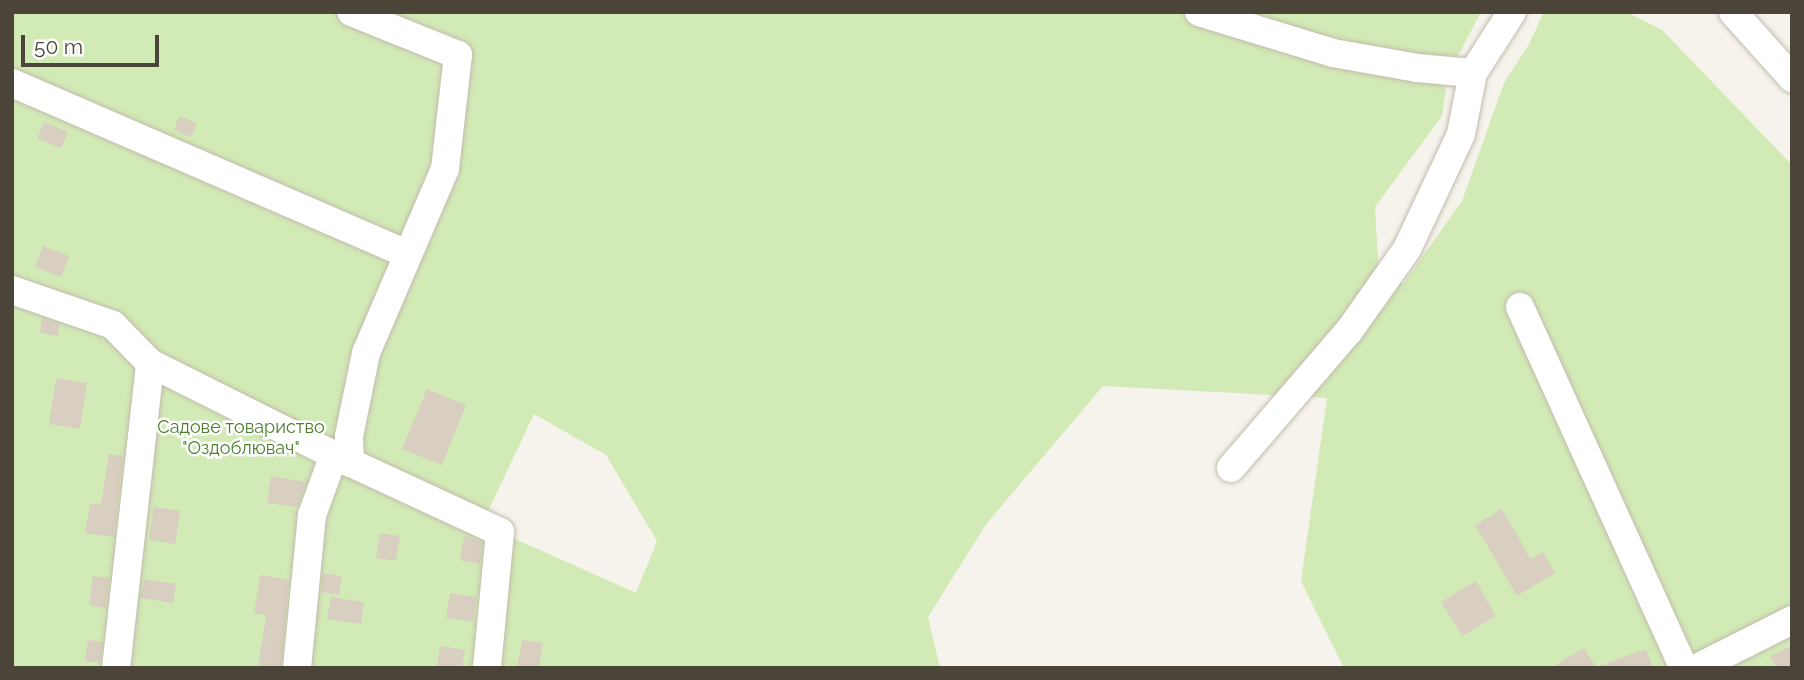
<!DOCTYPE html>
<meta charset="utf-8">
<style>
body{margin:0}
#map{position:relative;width:1804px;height:680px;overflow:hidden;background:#f6f3ec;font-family:Raleway,sans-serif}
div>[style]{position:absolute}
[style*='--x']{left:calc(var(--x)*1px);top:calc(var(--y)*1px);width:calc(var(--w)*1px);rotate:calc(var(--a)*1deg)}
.green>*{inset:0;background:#d2eab5}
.building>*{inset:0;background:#d8cfc1}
.roads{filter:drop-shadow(0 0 2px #c2bbae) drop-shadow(0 0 2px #c2bbae)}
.minor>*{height:28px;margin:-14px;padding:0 14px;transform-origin:14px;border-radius:14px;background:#fff}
span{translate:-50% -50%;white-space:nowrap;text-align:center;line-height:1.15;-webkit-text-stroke:5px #fff;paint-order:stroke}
.park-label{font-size:18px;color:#4a7f2a}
.frame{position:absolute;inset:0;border:14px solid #4b4439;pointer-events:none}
.scale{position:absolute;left:21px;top:35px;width:138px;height:32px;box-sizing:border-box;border:4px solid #4b4439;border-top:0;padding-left:9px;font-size:21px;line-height:24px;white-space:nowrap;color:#4b4439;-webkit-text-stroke:5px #fff;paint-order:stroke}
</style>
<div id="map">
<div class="green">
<div style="clip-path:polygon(evenodd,12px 12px,1481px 12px,1448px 75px,1442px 116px,1375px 207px,1379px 275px,1403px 284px,1462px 201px,1504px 83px,1529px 44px,1544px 12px,1627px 12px,1662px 30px,1792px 165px,1792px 668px,1344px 668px,1301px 581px,1327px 398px,1103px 386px,987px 523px,928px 617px,940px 668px,12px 668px,12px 12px,534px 414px,606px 455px,657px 541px,636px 593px,482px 524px,534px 414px)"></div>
</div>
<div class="building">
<div style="clip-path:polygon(179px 116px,197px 123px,191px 137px,174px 130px)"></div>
<div style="clip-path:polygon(44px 122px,68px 132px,61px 148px,37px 139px)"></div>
<div style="clip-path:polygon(43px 246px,69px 256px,61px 277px,35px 267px)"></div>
<div style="clip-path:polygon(42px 318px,60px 324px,58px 336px,40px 333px)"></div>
<div style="clip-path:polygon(56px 378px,87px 383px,80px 429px,49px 424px)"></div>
<div style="clip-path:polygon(427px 389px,466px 405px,442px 465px,402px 449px)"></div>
<div style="clip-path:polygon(109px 454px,123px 456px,114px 537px,85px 533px,90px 503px,101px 505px)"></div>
<div style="clip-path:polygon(271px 476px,306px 482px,297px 507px,267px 503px)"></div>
<div style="clip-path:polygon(154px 507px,180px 511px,175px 544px,149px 540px)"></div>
<div style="clip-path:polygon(1502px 509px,1531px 559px,1543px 552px,1555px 573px,1517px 596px,1475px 525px)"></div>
<div style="clip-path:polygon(380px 533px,400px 536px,396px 561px,376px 558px)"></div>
<div style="clip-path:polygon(464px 536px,482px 542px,480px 564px,460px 560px)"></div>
<div style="clip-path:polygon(323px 573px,342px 576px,339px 595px,321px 592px)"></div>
<div style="clip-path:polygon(260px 575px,289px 580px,281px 668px,258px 668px,266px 615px,254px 613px)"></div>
<div style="clip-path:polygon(93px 576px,109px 578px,106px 608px,89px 605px)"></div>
<div style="clip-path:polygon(145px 579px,176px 584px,173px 603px,140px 598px)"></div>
<div style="clip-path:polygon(1476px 581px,1496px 616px,1462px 636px,1441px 602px)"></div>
<div style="clip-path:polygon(450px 593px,476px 597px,473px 622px,446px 618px)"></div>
<div style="clip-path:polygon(331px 597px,364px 602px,361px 624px,327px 619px)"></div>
<div style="clip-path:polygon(88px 640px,102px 642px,100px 663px,85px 661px)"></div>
<div style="clip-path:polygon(522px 640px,543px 643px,539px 668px,517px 668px)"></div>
<div style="clip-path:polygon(440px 646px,465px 650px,462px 668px,437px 668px)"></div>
<div style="clip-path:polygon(1792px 646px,1792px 668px,1776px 668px,1770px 656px)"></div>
<div style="clip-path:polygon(1584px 648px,1597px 668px,1550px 668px)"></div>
<div style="clip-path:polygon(1646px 649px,1653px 668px,1599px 668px,1599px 666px)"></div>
</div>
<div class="roads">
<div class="minor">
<div style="--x:1199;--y:12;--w:140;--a:17"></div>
<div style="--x:1333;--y:53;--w:85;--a:10.1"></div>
<div style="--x:1417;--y:68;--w:56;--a:5.1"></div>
<div style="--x:1473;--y:73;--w:72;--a:-57.4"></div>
<div style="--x:1733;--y:12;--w:89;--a:48.2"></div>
<div style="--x:12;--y:83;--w:431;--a:23.4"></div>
<div style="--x:12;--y:290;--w:107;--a:19.1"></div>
<div style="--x:113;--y:325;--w:53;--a:45.8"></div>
<div style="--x:150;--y:363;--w:206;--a:26.6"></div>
<div style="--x:334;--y:455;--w:183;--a:24.9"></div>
<div style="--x:500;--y:532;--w:137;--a:95.5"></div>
<div style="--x:1520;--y:307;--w:397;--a:65.6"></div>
<div style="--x:350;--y:463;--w:27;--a:-92"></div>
<div style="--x:349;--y:436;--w:85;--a:-78.4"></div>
<div style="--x:366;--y:353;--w:200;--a:-66.8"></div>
<div style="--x:445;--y:169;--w:115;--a:-83.5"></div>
<div style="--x:458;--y:55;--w:115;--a:-158.1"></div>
<div style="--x:1231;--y:468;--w:181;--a:-49.3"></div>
<div style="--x:1349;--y:331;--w:100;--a:-54.7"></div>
<div style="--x:1407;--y:249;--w:127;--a:-64.8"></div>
<div style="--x:1461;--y:134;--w:62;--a:-78.9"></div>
<div style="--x:116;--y:668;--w:307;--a:-83.6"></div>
<div style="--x:297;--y:668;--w:154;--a:-84.4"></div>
<div style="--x:312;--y:515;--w:64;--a:-69.9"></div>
<div style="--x:1697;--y:668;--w:106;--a:-26.8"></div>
</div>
</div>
<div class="park-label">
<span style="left:241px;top:438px">Садове товариство<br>"Оздоблювач"</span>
</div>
<div class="frame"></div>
<div class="scale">50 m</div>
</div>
